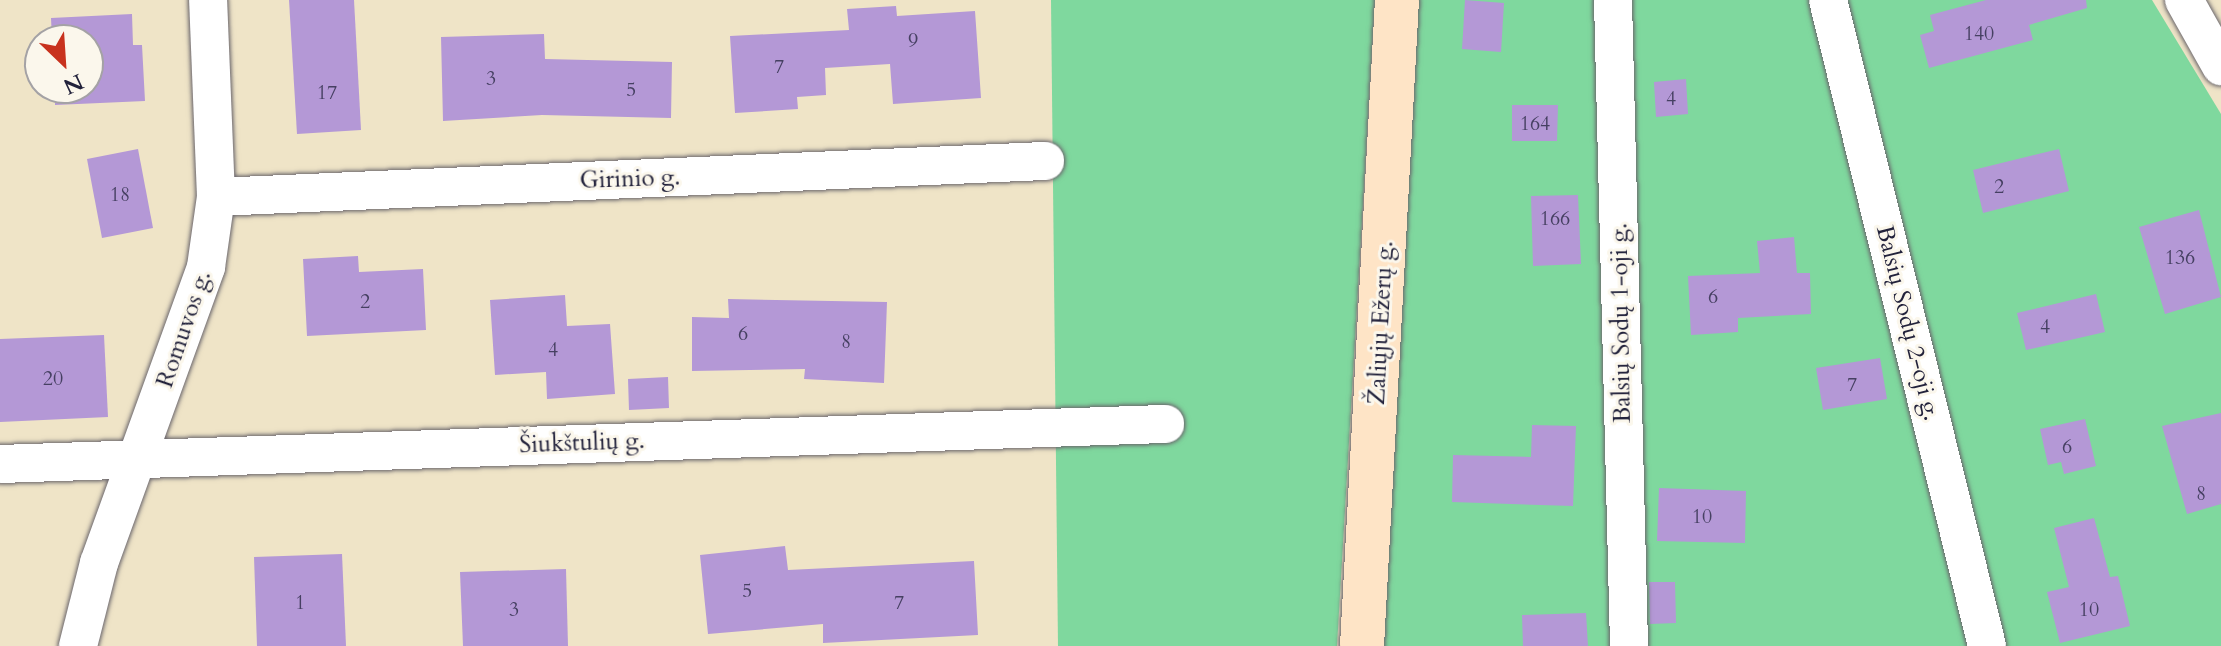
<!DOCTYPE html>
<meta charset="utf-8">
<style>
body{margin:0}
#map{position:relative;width:2221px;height:646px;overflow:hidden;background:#efe4c7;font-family:Cardo,serif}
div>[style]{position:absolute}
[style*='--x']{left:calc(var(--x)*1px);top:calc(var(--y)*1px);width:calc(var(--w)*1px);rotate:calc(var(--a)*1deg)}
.green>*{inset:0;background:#7fd89e}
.building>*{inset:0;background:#b498d6}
.roads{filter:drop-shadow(0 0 2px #6a666c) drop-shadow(0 0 2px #6a666c)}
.minor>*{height:38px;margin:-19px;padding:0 19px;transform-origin:19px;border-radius:19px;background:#fff}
.secondary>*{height:44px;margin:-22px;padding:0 22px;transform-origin:22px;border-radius:22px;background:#fee4c6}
span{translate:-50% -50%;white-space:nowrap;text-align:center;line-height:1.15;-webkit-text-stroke:6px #fbf7ec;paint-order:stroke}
.number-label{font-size:20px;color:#464062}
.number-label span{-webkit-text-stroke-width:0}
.street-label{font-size:24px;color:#22223b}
.north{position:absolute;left:24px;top:24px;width:80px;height:80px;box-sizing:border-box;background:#fbf7ec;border:2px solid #a4a2a5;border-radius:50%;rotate:155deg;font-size:22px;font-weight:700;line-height:32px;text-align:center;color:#22223b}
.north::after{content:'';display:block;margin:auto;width:28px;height:36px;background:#c8321e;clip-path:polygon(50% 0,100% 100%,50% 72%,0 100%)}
</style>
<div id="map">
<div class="green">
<div style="clip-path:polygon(1051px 0,1375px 0,1337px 646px,1058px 646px)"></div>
<div style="clip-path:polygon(1413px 0,2152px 0,2221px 114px,2221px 646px,1379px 646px)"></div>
</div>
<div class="building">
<div style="clip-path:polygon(289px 0,354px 0,361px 130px,297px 134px)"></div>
<div style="clip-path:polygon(1465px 0,1504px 3px,1501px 52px,1462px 49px)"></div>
<div style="clip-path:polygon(1986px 0,2086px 0,2087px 8px,2029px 25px,2033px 40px,1929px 68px,1920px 35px,1934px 31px,1930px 15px)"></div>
<div style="clip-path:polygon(896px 6px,897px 16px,975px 11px,981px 98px,893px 104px,890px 64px,825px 68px,826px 95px,797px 97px,798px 109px,735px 113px,730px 36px,849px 30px,847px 9px)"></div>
<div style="clip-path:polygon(132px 14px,133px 45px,142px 45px,145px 101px,55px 105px,55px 88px,88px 88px,88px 40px,52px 40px,51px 18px)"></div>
<div style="clip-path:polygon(544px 34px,545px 59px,672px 62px,671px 118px,542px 115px,443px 121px,441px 37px)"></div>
<div style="clip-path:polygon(1686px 79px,1688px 114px,1656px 117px,1654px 82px)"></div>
<div style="clip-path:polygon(1512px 105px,1558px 105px,1557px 141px,1512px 141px)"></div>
<div style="clip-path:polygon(138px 149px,153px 228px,102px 238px,87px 159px)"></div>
<div style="clip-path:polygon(2059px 149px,2069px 191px,1983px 213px,1973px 170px)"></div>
<div style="clip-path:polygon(1578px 195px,1581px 264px,1533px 266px,1531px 196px)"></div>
<div style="clip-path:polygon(2199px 210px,2221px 297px,2165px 314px,2139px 227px)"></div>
<div style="clip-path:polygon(1794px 237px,1797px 273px,1810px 273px,1811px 314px,1738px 318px,1738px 332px,1691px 335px,1688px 276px,1760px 273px,1757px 241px)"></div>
<div style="clip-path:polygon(358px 256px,359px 272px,423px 269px,426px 330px,307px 336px,303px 259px)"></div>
<div style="clip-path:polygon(2096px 294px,2105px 332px,2026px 350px,2017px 313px)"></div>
<div style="clip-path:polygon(565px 295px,567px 326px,610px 324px,615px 394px,547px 399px,546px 372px,495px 375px,490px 300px)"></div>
<div style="clip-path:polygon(728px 299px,887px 302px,884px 383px,804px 379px,805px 369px,692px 371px,692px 317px,729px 318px)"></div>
<div style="clip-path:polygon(104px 335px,108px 417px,0 422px,0 339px)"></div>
<div style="clip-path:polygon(1880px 358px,1887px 399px,1823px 410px,1816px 368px)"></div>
<div style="clip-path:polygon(668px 377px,669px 408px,629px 410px,628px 379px)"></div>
<div style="clip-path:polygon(2221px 413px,2221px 504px,2187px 514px,2162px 426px)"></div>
<div style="clip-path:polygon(2085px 419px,2096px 466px,2064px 474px,2061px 462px,2048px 465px,2040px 429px)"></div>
<div style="clip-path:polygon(1532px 425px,1576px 426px,1573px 506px,1452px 502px,1453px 455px,1531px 457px)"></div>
<div style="clip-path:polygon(1659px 488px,1746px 491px,1745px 543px,1657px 541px)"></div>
<div style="clip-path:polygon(2094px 518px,2110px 577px,2118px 576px,2130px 626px,2060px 643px,2047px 592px,2069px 587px,2054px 528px)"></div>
<div style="clip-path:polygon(785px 546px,788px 570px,974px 561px,978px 635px,823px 643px,823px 624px,708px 634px,700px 555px)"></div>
<div style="clip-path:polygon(342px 554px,346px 646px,257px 646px,254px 557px)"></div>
<div style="clip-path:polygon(566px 569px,568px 646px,463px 646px,460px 572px)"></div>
<div style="clip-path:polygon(1649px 582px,1675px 582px,1676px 623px,1650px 624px)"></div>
<div style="clip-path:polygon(1586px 613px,1588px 646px,1523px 646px,1522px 615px)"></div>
</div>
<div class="roads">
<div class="minor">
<div style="--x:1613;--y:0;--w:646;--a:88.58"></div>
<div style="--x:1828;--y:0;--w:665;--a:76.17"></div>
<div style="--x:2184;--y:0;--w:76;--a:60.7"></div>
<div style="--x:216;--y:197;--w:830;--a:-2.49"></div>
<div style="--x:0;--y:464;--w:1166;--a:-1.97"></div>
<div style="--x:78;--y:646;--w:86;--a:-75.8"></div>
<div style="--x:99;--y:563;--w:315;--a:-70.1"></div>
<div style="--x:206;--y:267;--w:71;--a:-81.9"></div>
<div style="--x:216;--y:197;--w:197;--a:-92.3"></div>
</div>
<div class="secondary">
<div style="--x:1362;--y:646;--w:647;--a:-86.9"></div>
</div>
</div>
<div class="number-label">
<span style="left:1979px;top:33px">140</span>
<span style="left:913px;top:40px">9</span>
<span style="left:779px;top:66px">7</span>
<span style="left:491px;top:78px">3</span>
<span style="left:631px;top:89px">5</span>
<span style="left:327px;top:92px">17</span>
<span style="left:1671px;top:98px">4</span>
<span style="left:1535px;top:123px">164</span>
<span style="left:1999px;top:186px">2</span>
<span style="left:120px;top:194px">18</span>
<span style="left:1555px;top:218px">166</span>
<span style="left:2180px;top:257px">136</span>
<span style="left:1713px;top:296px">6</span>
<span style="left:365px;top:301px">2</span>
<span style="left:2045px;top:326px">4</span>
<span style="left:743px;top:333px">6</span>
<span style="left:846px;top:341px">8</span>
<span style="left:553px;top:349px">4</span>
<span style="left:53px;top:378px">20</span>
<span style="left:1852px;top:384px">7</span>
<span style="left:2067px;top:446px">6</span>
<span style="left:2201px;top:493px">8</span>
<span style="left:1702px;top:516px">10</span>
<span style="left:747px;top:590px">5</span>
<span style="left:300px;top:602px">1</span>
<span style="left:899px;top:602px">7</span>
<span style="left:514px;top:609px">3</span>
<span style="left:2089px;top:609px">10</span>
</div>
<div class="street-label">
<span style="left:630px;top:179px;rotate:-2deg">Girinio g.</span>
<span style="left:1381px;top:323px;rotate:-87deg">Žaliųjų Ežerų g.</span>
<span style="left:1621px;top:323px;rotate:-91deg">Balsių Sodų 1-oji g.</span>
<span style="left:1908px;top:323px;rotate:76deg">Balsių Sodų 2-oji g.</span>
<span style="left:184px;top:329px;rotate:-71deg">Romuvos g.</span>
<span style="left:582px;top:443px;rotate:-2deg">Šiukštulių g.</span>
</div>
<div class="north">N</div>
</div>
